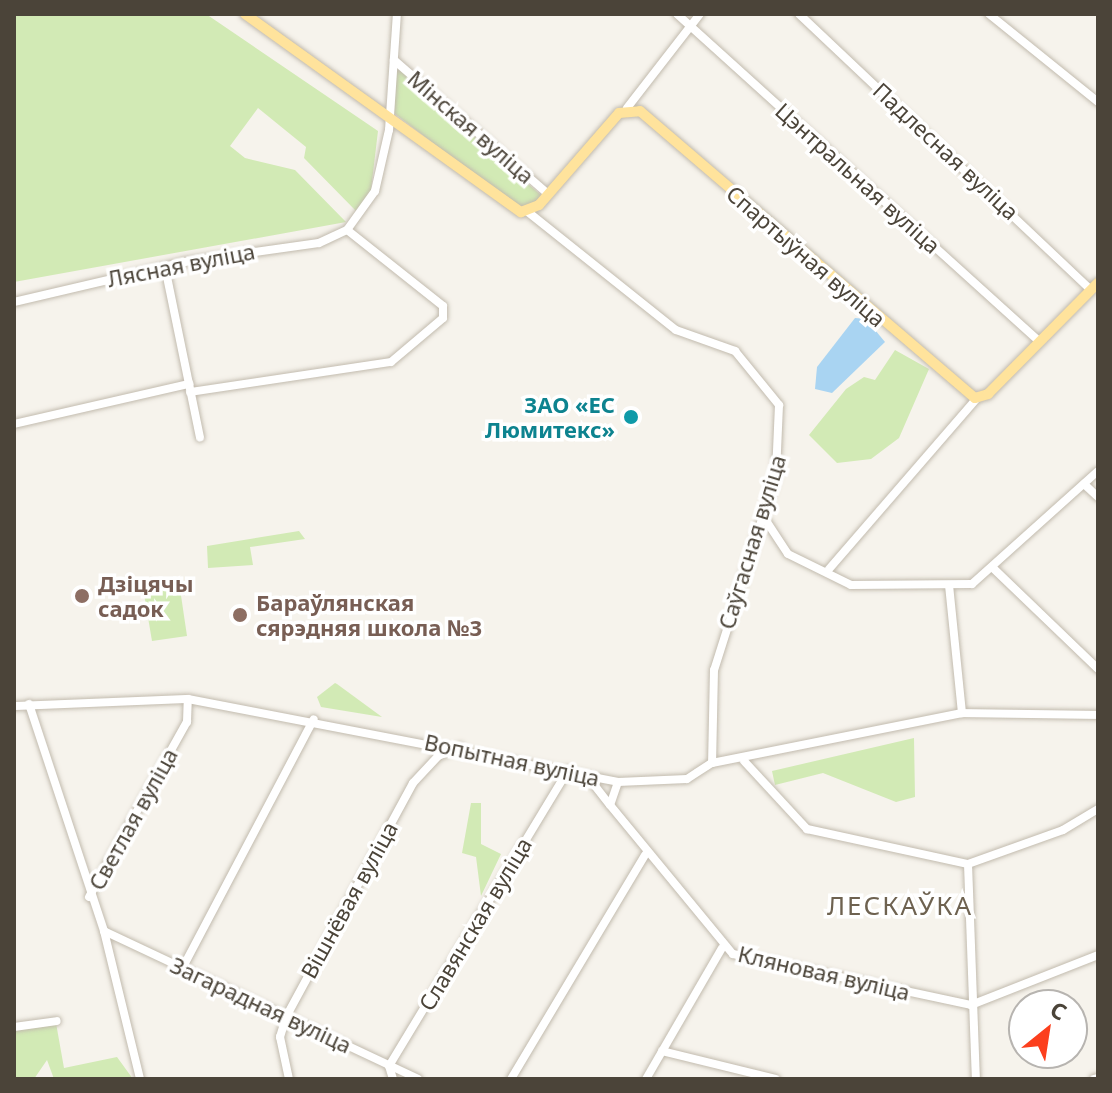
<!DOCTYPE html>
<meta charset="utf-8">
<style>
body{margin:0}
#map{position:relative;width:1112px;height:1093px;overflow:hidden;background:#f6f3ec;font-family:"Noto Sans",sans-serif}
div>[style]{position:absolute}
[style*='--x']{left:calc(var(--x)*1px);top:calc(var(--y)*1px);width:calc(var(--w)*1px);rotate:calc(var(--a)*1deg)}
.green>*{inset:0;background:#d2eab5}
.water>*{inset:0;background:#a9d4f2}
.roads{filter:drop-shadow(0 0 2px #c2bbae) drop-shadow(0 0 2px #c2bbae)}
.minor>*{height:8px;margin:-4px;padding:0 4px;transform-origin:4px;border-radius:4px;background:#fff}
.major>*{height:10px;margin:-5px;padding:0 5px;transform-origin:5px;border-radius:5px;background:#ffe39c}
.dots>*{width:22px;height:22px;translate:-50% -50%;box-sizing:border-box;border:4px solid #fff;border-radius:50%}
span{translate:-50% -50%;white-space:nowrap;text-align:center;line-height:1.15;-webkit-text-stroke:7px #fff;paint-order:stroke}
.street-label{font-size:22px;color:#4b4439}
.culture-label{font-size:22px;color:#0d838f;font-weight:700}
.right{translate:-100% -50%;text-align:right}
.education-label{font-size:22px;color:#785e54;font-weight:700}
.left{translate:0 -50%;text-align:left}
.quarter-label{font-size:26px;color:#6e6250;letter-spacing:2px}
.frame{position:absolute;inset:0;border:16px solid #4b4439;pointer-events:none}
.north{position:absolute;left:1008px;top:989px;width:80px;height:80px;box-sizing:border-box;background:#fff;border:2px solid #b7b4b0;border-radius:50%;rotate:30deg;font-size:22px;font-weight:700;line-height:32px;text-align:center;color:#4b4439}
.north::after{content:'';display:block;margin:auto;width:28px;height:36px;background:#fc3f1d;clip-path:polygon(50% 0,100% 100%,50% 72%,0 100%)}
</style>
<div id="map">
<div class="green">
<div style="clip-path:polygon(14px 14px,206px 14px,378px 131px,370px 198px,356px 211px,304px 158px,306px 147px,258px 108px,230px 146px,245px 158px,295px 170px,346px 222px,14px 282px)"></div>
<div style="clip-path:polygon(397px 65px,460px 124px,543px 197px,525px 208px,514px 205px,394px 113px)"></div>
<div style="clip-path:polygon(895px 350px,929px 369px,899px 438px,871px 459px,837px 463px,809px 435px,846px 389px,864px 377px,875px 380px)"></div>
<div style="clip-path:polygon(299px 531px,305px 539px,250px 547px,253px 565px,208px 568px,207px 546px)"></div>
<div style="clip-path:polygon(179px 582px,187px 636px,152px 641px,143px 588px)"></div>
<div style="clip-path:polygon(335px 683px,337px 684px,382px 717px,321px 707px,317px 697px)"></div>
<div style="clip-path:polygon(914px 738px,915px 797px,896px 802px,823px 773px,775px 785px,772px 771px)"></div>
<div style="clip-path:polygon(471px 803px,481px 803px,481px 844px,501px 854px,481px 896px,476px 857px,462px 853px)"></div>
<div style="clip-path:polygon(56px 1023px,64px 1068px,117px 1057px,133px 1079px,54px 1079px,47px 1060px,34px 1079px,14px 1079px,14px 1030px)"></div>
</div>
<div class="water">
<div style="clip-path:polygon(855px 318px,866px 319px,885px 342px,832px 393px,815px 389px,817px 367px)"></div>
</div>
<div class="roads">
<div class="minor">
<div style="--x:677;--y:14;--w:488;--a:42.1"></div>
<div style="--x:799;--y:14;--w:402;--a:43.4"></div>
<div style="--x:989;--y:14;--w:140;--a:38.9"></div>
<div style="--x:394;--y:60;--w:204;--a:41"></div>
<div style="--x:627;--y:108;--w:119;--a:-52.2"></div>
<div style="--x:528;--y:212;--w:189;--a:38.6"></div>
<div style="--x:676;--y:330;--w:63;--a:19.6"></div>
<div style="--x:735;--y:351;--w:70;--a:50.8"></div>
<div style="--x:779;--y:405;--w:70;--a:92.5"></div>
<div style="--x:776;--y:475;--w:205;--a:107.6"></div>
<div style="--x:714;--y:670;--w:93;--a:91.2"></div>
<div style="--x:165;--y:267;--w:174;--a:78.4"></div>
<div style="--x:14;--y:302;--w:175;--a:-13.2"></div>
<div style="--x:184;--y:262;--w:136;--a:-8"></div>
<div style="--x:319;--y:243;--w:31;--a:-25"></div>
<div style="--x:347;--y:230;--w:48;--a:-54.3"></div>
<div style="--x:375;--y:191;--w:63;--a:-77.1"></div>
<div style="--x:389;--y:130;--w:116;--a:-86.1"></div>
<div style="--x:190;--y:392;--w:203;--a:-8.5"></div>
<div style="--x:391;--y:362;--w:68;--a:-40.2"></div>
<div style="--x:443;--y:318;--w:12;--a:-90"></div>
<div style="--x:443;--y:306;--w:122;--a:-141.6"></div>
<div style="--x:14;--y:424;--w:180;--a:-12.9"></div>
<div style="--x:1084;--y:484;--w:19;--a:43"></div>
<div style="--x:763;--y:516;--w:45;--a:56.7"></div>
<div style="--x:788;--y:554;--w:70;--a:26.2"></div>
<div style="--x:851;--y:585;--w:121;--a:-0.5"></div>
<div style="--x:972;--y:584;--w:169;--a:-41.9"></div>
<div style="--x:993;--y:568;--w:146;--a:43.9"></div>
<div style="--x:829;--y:569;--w:228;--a:-49.1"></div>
<div style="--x:949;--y:585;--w:129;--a:84.2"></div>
<div style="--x:29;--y:704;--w:239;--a:71.7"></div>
<div style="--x:104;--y:931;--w:152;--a:76.3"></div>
<div style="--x:14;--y:706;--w:174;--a:-2.3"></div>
<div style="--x:188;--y:699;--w:438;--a:10.9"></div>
<div style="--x:618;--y:782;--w:69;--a:-2.5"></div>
<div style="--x:687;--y:779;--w:30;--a:-33"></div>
<div style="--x:712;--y:763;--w:255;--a:-11.3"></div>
<div style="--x:962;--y:713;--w:136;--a:0.8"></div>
<div style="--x:744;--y:761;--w:93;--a:47.2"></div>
<div style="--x:807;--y:829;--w:165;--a:12.3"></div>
<div style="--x:968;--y:864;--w:101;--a:-19.7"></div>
<div style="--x:1063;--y:830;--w:41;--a:-31"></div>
<div style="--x:588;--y:777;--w:36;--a:52"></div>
<div style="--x:618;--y:782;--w:24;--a:109"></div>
<div style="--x:610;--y:805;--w:193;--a:50.5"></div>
<div style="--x:733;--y:954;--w:243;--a:12.1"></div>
<div style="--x:971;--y:1005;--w:136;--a:-21.5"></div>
<div style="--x:968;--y:864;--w:215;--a:87.9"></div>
<div style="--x:89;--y:897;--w:201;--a:-60.8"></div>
<div style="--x:187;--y:722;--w:23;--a:-88"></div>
<div style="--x:104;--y:931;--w:347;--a:25.2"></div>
<div style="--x:183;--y:967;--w:280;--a:-62.2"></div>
<div style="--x:14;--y:1027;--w:43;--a:-7.9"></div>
<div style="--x:662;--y:1051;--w:117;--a:13.8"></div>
<div style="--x:289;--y:1079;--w:43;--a:-102.1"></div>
<div style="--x:280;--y:1037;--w:21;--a:-73"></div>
<div style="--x:286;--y:1017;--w:266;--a:-61.5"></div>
<div style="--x:413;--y:783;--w:37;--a:-47"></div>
<div style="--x:438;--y:756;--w:24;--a:-22"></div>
<div style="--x:393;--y:1079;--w:14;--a:-107"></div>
<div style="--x:389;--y:1066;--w:346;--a:-58.8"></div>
<div style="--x:511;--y:1079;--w:261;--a:-59.1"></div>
<div style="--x:646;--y:1079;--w:151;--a:-59.9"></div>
<div style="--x:1094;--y:1079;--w:4;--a:-14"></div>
</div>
<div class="major">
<div style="--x:245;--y:14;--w:340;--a:35.7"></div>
<div style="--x:521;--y:212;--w:19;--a:-21"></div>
<div style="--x:539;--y:205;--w:122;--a:-49"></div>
<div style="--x:619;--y:113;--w:21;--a:-5"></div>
<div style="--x:640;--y:111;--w:441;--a:40.6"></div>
<div style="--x:975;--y:398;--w:14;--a:-17"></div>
<div style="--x:988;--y:394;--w:156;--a:-45.3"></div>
</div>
</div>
<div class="dots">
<div style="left:631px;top:417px;background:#0f9aa8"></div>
<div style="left:82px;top:596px;background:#8d6e63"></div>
<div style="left:240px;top:615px;background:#8d6e63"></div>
</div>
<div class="street-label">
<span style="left:471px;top:127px;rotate:41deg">Мінская вуліца</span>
<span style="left:946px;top:151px;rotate:43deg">Падлесная вуліца</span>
<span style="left:858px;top:178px;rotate:42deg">Цэнтральная вуліца</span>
<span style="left:806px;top:256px;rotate:41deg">Спартыўная вуліца</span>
<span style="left:181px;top:265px;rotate:-11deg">Лясная вуліца</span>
<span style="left:752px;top:542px;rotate:-73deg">Саўгасная вуліца</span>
<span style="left:512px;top:760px;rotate:12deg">Вопытная вуліца</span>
<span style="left:133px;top:819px;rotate:-61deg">Светлая вуліца</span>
<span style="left:349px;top:900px;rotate:-61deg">Вішнёвая вуліца</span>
<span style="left:475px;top:924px;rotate:-59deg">Славянская вуліца</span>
<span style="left:824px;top:973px;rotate:13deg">Кляновая вуліца</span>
<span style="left:261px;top:1005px;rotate:25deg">Загарадная вуліца</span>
</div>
<div class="culture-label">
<span class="right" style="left:615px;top:417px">ЗАО «ЕС<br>Люмитекс»</span>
</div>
<div class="education-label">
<span class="left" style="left:98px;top:596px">Дзіцячы<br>садок</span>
<span class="left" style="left:256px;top:615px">Бараўлянская<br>сярэдняя школа №3</span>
</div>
<div class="quarter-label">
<span style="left:900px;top:906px">ЛЕСКАЎКА</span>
</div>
<div class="frame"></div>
<div class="north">С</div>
</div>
